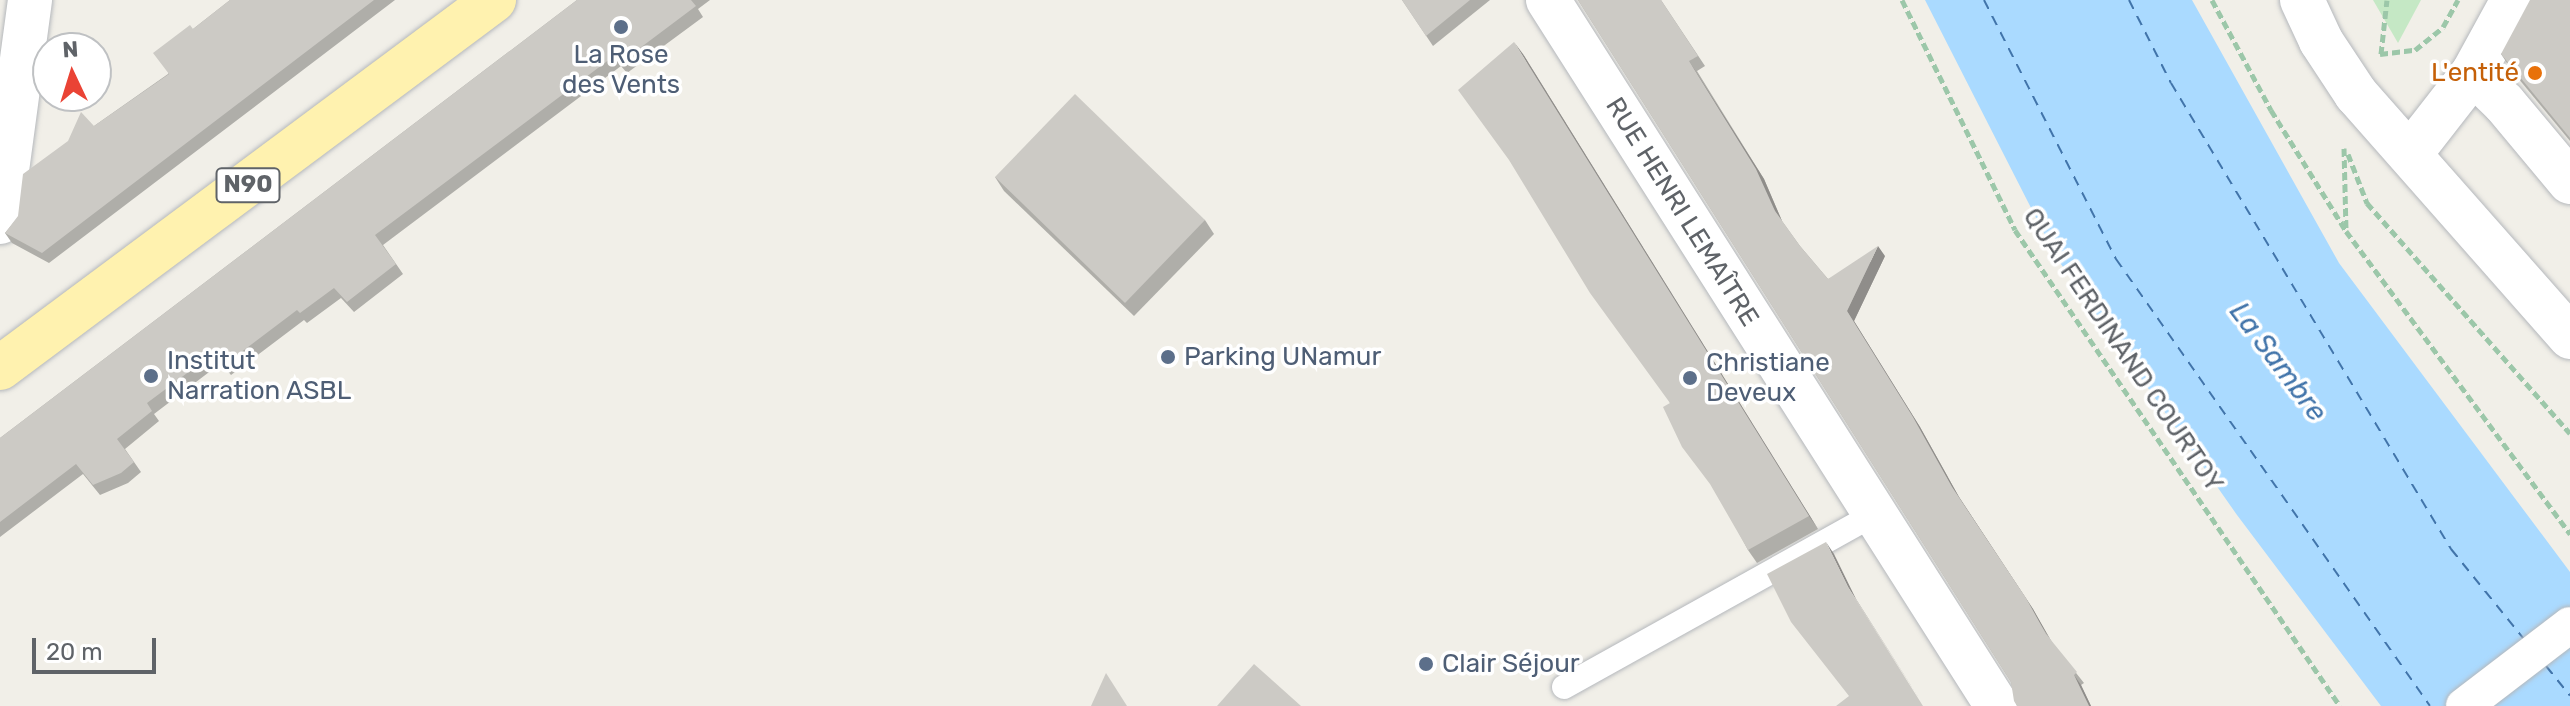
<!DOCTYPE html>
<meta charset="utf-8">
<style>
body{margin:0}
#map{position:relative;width:2570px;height:706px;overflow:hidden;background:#f1efe8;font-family:Rubik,sans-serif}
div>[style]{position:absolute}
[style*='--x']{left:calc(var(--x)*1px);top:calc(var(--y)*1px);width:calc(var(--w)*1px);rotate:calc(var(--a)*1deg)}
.green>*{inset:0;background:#c5e8c5}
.water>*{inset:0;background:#aadaff}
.ferry>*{height:2px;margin-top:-1px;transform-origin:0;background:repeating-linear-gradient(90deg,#4174aa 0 10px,transparent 0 18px)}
.path>*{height:5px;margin-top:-2.5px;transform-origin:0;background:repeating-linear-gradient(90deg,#9cc7a9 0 8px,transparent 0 12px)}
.roads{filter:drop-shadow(0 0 2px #b5b8bc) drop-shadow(0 0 2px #b5b8bc)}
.service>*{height:24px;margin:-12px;padding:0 12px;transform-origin:12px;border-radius:12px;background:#fff}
.pedestrian>*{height:36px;margin:-18px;padding:0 18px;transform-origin:18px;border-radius:18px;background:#fff}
.minor>*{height:44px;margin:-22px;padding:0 22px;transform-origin:22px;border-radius:22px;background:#fff}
.primary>*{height:44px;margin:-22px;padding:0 22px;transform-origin:22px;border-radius:22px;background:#fff2af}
.wall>*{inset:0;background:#afaea9}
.shaded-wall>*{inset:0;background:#8f8d8a}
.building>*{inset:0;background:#cccac5}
.dots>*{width:22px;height:22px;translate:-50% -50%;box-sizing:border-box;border:4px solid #fff;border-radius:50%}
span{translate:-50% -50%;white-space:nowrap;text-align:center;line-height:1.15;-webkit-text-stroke:7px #fff;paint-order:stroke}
.shield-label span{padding:2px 6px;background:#fff;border:2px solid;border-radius:6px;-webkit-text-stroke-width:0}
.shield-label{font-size:24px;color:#5f6368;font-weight:700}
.service-label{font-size:26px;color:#4e5e75}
.left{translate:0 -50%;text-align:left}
.food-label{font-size:26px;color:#c56008}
.right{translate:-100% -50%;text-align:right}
.street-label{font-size:26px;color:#5f6368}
.water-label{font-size:28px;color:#4174aa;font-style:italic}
.north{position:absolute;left:32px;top:32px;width:80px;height:80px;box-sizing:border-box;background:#fff;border:2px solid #bfc1c3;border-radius:50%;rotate:356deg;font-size:22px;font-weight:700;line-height:32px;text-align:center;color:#5f6368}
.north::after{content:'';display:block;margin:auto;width:28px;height:36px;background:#ea4335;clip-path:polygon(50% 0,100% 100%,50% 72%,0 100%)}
.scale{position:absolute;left:32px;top:638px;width:124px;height:36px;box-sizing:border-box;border:4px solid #5f6368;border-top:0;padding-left:10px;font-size:24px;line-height:28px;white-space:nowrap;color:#5f6368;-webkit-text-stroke:6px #fff;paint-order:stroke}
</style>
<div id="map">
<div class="green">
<div style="clip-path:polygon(2373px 0,2421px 0,2398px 43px)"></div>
</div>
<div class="water">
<div style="clip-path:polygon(1925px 0,2192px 0,2339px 263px,2570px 572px,2570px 706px,2381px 706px,2237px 515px,2056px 257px)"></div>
</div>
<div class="ferry">
<div style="--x:1984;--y:0;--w:291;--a:63"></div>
<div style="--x:2116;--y:259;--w:546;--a:54.91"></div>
<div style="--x:2129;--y:0;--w:93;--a:63.2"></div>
<div style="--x:2171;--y:83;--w:544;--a:59"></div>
<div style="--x:2451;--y:549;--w:116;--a:51"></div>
<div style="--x:2546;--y:666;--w:38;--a:51"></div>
</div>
<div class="path">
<div style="--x:1902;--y:0;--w:256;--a:63.8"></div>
<div style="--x:2015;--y:230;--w:576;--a:55.68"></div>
<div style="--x:2212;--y:0;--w:125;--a:61.8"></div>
<div style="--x:2271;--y:110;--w:142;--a:58.2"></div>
<div style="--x:2346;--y:231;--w:377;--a:53.5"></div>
<div style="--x:2380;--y:54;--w:35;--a:-7"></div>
<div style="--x:2415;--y:50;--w:36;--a:-39"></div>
<div style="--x:2443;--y:27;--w:31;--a:-61"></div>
<div style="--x:2381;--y:54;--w:54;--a:-83.7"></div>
<div style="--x:2344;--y:148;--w:82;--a:88.6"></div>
<div style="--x:2348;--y:154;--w:53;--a:68.8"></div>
<div style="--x:2367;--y:203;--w:307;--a:48.6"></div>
</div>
<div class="roads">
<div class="service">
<div style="--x:1564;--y:687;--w:354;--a:-29.1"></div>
</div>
<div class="pedestrian">
<div style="--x:2464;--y:706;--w:133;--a:-37.4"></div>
</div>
<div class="minor">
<div style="--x:1548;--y:0;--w:837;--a:57.54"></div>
<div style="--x:2302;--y:0;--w:45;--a:65.1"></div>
<div style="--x:2321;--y:41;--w:64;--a:56.6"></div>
<div style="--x:2356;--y:94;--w:324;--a:48.6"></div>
<div style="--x:2473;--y:73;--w:43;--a:44.1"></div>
<div style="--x:2504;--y:103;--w:103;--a:50.1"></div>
<div style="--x:2410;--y:154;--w:103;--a:-52.1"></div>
<div style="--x:2473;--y:73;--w:83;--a:-61.3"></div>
<div style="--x:0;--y:222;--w:224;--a:-82.3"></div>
</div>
<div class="primary">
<div style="--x:0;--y:368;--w:616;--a:-36.68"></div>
</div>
</div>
<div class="wall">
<div style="clip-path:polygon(230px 0,395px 0,49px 263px,12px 243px,5px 233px,94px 126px,168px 74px,193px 29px)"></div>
<div style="clip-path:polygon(577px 0,710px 0,698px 9px,703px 17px,627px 73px,621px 66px,383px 245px,403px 274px,354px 312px,341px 298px,307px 323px,304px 320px,231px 375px,221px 363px,154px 414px,159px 421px,125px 449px,141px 472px,128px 483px,100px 495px,83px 474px,0 537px,0 438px)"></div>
<div style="clip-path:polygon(1402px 0,1490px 0,1433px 46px)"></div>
<div style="clip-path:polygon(1578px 0,1661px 0,1705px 66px,1697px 71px,1764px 179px,1782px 221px,1800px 246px,1828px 279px,1885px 256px,1854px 321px,1920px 427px,1959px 497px,2033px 609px,2050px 640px,2084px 683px,2081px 685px,2091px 706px,2017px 706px,2011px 682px)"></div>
<div style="clip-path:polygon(2570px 0,2570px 141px,2513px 72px,2501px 54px)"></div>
<div style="clip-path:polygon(1523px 54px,1818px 529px,1757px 563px,1748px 550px,1670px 403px)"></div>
<div style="clip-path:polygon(995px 177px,1205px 220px,1214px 234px,1134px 316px,1004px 191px)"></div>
</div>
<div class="shaded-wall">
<div style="clip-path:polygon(1514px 42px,1523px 54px,1818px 529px,1809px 516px)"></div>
<div style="clip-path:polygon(1689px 61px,1764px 179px,1782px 221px,1775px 211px)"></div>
<div style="clip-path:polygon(1878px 246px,1885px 256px,1854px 321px,1920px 427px,1959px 497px,2033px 609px,2053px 644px,1952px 487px,1847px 311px)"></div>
<div style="clip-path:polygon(1826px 542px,1834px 554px,1856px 599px,1924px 706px,1848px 587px)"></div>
<div style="clip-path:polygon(2074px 675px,2081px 685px,2091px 706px,2089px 706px)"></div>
</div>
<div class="building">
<div style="clip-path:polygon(230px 0,374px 0,42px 253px,5px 233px,18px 216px,23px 174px,68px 141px,81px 112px,94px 126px,169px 74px,153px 53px,190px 25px,193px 29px)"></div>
<div style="clip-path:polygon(577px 0,691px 0,696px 6px,620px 63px,614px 56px,375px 235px,396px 264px,347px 302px,334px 288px,300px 313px,297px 310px,224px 365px,214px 353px,147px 403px,152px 411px,117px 439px,134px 462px,121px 473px,93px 485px,76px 464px,0 522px,0 438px)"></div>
<div style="clip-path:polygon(1402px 0,1470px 0,1426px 36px)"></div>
<div style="clip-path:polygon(1578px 0,1661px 0,1698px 56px,1689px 61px,1756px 169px,1775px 211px,1800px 246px,1828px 279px,1878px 246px,1847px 311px,1913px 417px,1952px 487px,2026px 598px,2046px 634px,2077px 672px,2074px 675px,2089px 706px,2017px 706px,2014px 701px,2011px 682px)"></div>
<div style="clip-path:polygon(2530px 0,2570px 0,2570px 138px,2501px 54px)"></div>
<div style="clip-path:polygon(1514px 42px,1809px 516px,1748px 550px,1710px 484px,1682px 447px,1663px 407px,1670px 403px,1590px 293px,1509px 160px,1458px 90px)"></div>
<div style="clip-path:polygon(1075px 94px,1205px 220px,1125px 303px,995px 177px)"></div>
<div style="clip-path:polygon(1826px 542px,1848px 587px,1923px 706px,1836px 706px,1849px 696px,1791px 622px,1767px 574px)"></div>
<div style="clip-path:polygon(1254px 664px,1301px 706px,1217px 706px)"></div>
<div style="clip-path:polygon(1106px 673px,1127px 706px,1091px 706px)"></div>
</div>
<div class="dots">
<div style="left:621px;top:27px;background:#5c6f8a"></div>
<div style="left:2535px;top:73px;background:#e8710a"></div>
<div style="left:1168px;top:357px;background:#5c6f8a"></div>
<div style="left:151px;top:376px;background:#5c6f8a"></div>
<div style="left:1690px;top:378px;background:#5c6f8a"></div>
<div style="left:1426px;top:664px;background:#5c6f8a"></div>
</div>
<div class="shield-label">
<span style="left:248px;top:185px">N90</span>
</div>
<div class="service-label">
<span style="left:621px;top:70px">La Rose<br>des Vents</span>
<span class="left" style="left:1184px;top:357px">Parking UNamur</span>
<span class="left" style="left:167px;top:376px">Institut<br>Narration ASBL</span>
<span class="left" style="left:1706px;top:378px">Christiane<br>Deveux</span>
<span class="left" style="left:1442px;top:664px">Clair Séjour</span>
</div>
<div class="food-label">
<span class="right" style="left:2519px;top:73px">L'entité</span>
</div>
<div class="street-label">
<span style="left:1682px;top:212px;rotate:58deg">RUE HENRI LEMAÎTRE</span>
<span style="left:2123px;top:350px;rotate:56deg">QUAI FERDINAND COURTOY</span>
</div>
<div class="water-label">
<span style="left:2278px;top:362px;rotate:53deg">La Sambre</span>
</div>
<div class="north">N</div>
<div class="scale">20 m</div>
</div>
